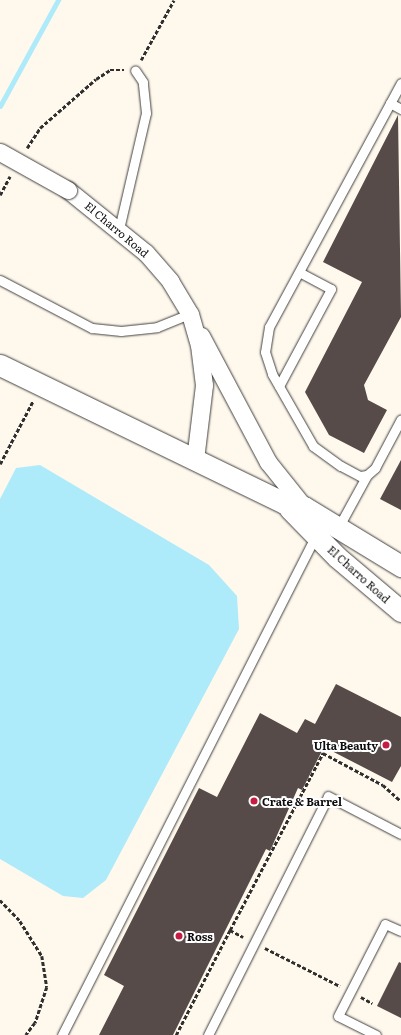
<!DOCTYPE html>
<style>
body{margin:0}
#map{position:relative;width:401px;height:1035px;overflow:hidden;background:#fff8ec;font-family:Literata,serif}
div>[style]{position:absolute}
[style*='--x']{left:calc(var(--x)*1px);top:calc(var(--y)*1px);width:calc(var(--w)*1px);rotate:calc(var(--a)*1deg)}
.water>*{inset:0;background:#aeebfa}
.stream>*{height:5px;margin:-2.5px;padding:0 2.5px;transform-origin:2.5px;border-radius:2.5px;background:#aeebfa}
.building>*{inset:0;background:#564b48}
.path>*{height:2.5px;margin-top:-1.25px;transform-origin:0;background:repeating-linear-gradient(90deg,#2f2f2f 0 4px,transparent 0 6px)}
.roads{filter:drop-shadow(0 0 1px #404040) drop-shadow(0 0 1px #404040)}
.service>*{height:9px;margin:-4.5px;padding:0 4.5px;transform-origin:4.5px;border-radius:4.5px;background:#fff}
.minor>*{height:17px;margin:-8.5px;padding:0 8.5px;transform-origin:8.5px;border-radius:8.5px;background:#fff}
.tertiary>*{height:21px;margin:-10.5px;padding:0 10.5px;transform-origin:10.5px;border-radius:10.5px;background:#fff}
.bridges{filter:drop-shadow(0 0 1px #404040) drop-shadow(0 0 1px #404040)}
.minor-bridge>*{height:17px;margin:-8.5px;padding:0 8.5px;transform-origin:8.5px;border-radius:8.5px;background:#fff}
.dots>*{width:11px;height:11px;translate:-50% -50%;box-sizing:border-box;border:2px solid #fff;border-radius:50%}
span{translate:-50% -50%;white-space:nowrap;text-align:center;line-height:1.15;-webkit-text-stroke:4px #fff;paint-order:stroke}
.street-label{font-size:11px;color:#0d0d0d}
.poi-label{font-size:11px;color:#0d0d0d;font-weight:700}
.right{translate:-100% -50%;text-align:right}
.left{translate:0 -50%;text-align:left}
</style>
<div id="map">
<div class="water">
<div style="clip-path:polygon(40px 465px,209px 565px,237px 596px,239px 629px,106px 880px,83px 898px,63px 896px,0 859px,0 499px,16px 468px)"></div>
</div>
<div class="stream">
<div style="--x:0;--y:106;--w:121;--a:-61.3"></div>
</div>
<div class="building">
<div style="clip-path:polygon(398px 115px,401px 317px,364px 385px,368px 400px,387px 410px,364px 453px,329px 435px,305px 392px,362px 282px,323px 262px)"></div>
<div style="clip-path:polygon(401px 460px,401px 510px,380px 499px)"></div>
<div style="clip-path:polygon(336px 684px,401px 717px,401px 766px,392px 782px,324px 747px,302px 790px,298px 788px,270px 851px,266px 849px,173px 1035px,99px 1035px,124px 986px,104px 975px,199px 788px,217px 797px,260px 713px,297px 733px,305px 719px,315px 724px)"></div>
<div style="clip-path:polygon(399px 962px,401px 963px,401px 1018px,377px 1006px)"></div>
</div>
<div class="path">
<div style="--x:141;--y:60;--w:68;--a:-61.2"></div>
<div style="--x:27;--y:148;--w:24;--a:-57"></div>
<div style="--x:40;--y:128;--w:74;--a:-41.2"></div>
<div style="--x:96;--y:79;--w:17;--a:-33"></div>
<div style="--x:110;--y:70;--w:14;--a:0"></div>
<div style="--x:0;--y:195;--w:21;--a:-62"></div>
<div style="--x:0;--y:464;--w:71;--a:-62.4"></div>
<div style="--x:0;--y:900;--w:29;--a:46"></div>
<div style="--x:20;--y:921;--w:41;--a:57.8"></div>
<div style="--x:42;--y:956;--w:31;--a:81"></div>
<div style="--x:47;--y:987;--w:38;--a:108"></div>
<div style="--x:35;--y:1023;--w:15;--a:127"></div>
<div style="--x:230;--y:930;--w:200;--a:-62.3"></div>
<div style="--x:323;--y:753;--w:68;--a:28.1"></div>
<div style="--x:383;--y:785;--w:24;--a:42"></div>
<div style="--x:265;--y:948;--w:84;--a:26.9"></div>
<div style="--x:361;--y:997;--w:13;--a:29"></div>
<div style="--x:176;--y:1035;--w:118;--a:-62.8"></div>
<div style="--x:230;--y:930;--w:15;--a:28"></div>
</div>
<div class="roads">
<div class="service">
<div style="--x:401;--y:83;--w:277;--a:118.4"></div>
<div style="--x:269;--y:327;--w:25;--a:99"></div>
<div style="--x:265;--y:352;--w:23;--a:72"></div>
<div style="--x:272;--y:374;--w:83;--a:60.3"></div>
<div style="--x:313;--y:446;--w:34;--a:36"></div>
<div style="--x:341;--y:466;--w:21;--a:28"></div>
<div style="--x:360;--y:476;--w:7;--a:-8"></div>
<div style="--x:367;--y:475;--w:11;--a:-41"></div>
<div style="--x:375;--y:468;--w:55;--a:-62"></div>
<div style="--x:390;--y:103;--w:13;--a:29"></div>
<div style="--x:119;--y:229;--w:119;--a:-76.9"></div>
<div style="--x:146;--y:113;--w:31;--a:-96"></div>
<div style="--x:143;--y:82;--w:14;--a:-124"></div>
<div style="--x:0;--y:280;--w:104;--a:27.6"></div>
<div style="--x:92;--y:328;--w:29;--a:6"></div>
<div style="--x:121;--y:331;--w:36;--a:-6"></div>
<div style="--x:157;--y:327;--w:35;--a:-22"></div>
<div style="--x:279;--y:386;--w:110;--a:-61.8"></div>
<div style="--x:331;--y:289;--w:36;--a:-152"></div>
<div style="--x:338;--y:528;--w:60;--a:-61.3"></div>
<div style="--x:62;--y:1035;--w:561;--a:-63.07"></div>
<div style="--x:208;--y:1035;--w:267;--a:-63.3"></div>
<div style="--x:328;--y:796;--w:82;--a:27.5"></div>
<div style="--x:376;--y:1035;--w:42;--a:-153.4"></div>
<div style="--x:338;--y:1016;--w:103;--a:-62.9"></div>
<div style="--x:385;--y:924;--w:17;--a:24"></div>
</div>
<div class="minor">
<div style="--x:68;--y:190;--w:100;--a:38.9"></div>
<div style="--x:146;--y:253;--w:37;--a:49"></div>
<div style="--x:170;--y:281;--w:39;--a:59"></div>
<div style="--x:190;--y:314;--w:32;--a:74"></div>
<div style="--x:199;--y:345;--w:40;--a:82.9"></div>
<div style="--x:204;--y:385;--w:75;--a:96.9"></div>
<div style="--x:201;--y:336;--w:143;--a:62"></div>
<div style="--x:268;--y:462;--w:58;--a:51.3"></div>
</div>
<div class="tertiary">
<div style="--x:0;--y:365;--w:316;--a:25.9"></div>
<div style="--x:284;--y:503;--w:20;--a:11"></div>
<div style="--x:304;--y:507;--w:114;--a:31.3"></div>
<div style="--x:290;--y:509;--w:67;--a:45.6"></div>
<div style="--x:337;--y:557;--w:84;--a:40.2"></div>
</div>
</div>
<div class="bridges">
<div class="minor-bridge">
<div style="--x:0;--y:152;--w:78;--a:29.2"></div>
</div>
</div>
<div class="dots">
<div style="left:386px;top:745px;background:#c51c42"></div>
<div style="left:254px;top:801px;background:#c51c42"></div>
<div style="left:179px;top:936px;background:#c51c42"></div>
</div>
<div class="street-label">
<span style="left:117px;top:229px;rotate:40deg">El Charro Road</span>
<span style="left:359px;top:574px;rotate:42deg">El Charro Road</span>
</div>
<div class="poi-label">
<span class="right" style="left:378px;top:745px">Ulta Beauty</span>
<span class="left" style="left:262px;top:801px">Crate &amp; Barrel</span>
<span class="left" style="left:187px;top:936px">Ross</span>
</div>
</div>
